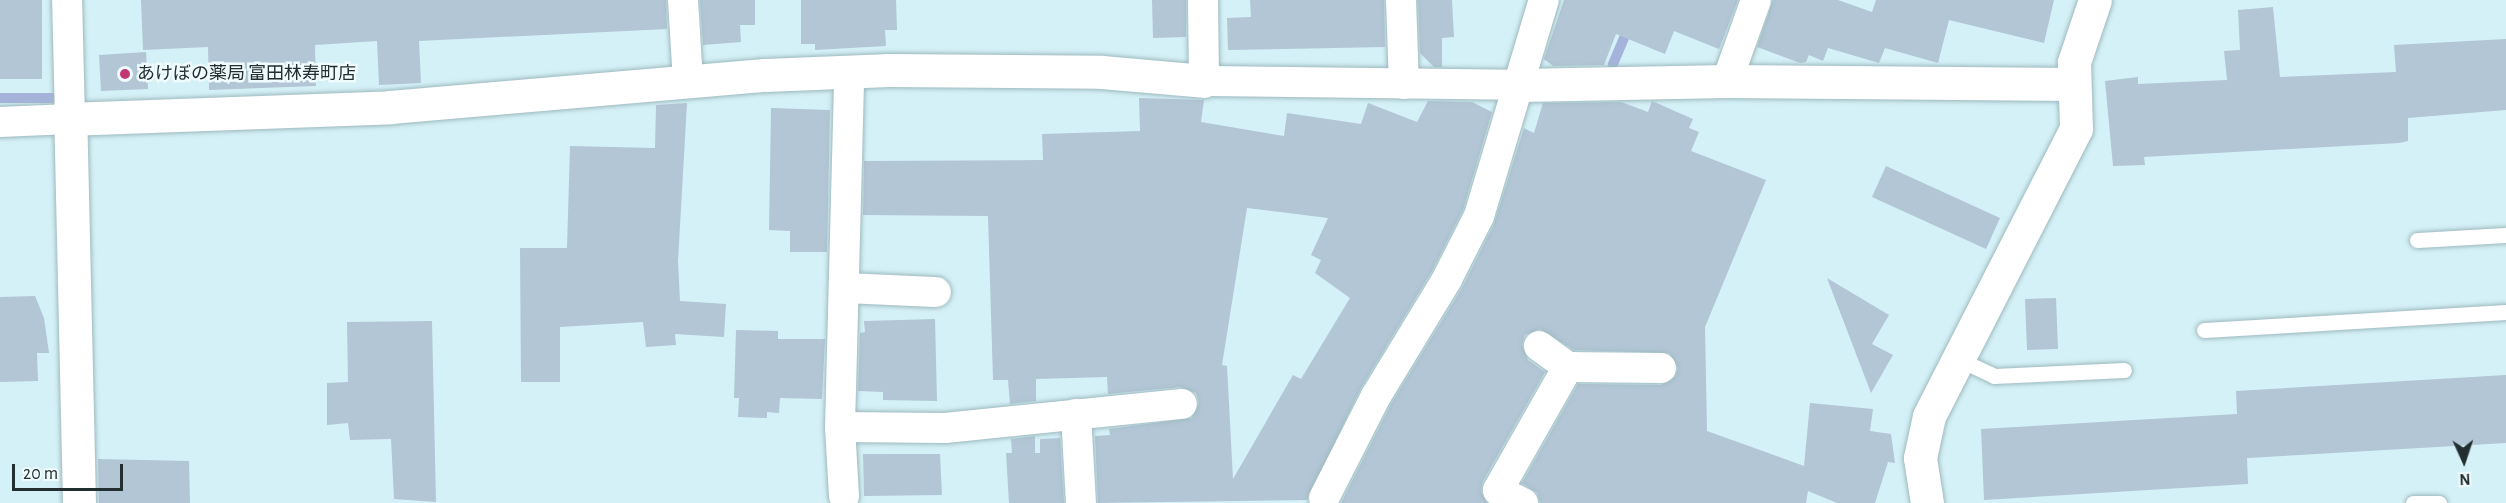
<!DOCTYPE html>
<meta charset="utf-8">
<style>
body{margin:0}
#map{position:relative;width:2506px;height:503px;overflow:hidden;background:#d4f1f7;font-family:"Alegreya Sans","Noto Sans JP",sans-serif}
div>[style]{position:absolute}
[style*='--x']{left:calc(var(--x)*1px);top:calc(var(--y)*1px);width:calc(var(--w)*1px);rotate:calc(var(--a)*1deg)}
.stream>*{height:10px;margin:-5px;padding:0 5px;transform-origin:5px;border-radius:5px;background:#a5b3da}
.building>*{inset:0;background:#b2c6d5}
.roads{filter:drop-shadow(0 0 2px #9eb9bf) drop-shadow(0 0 2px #9eb9bf)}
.service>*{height:15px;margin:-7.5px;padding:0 7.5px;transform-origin:7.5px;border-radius:7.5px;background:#fff}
.minor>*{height:30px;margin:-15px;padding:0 15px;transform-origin:15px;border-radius:15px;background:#fff}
.tertiary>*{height:33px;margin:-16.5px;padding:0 16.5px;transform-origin:16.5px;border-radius:16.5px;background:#fff}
.dots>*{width:16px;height:16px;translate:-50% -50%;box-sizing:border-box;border:3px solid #effbfd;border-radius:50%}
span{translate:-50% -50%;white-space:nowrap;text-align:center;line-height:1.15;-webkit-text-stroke:5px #effbfd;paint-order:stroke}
.poi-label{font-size:18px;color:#232e30}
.left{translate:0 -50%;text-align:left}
.north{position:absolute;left:2434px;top:431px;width:60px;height:60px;-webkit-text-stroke:4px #effbfd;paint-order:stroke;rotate:177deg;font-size:16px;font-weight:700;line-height:24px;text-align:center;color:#232e30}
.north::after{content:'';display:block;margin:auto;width:21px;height:27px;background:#232e30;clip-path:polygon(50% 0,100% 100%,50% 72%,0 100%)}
.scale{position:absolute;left:12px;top:464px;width:111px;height:27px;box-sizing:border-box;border:3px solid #232e30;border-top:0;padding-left:8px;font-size:18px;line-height:21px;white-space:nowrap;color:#232e30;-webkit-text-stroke:4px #effbfd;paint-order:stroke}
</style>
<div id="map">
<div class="stream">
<div style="--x:1613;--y:64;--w:69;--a:-67.1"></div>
<div style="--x:0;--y:98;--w:52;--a:0"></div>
</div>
<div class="building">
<div style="clip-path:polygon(0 0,42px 0,42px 79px,0 79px)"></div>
<div style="clip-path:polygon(141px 0,666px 0,667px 29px,419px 41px,421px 83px,379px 85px,377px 41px,315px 45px,316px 86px,209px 90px,208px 47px,143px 50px)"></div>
<div style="clip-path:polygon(700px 0,755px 0,755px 25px,740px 25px,741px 42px,703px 45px)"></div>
<div style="clip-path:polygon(801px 0,896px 0,897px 30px,885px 30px,886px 46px,815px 50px,815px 44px,801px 44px)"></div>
<div style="clip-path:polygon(1152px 0,1186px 0,1186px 37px,1153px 38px)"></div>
<div style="clip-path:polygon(1250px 0,1384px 0,1385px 47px,1228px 50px,1227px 18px,1251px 17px)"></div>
<div style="clip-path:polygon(1418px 0,1452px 0,1454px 37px,1442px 38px,1442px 67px,1434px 67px,1420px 53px)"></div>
<div style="clip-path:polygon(1564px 0,1738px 0,1719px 49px,1674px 31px,1665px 54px,1616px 34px,1604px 65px,1553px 66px,1544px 59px)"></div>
<div style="clip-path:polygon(1773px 0,1838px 0,1872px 12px,1876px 0,2054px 0,2044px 43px,1949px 20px,1938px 63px,1885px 48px,1879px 63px,1828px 48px,1823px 61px,1809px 55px,1806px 62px,1800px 63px,1757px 47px)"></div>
<div style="clip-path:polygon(2273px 7px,2280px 77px,2396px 72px,2394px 45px,2506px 39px,2506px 110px,2408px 118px,2408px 141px,2399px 143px,2144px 157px,2145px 165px,2113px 166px,2105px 81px,2138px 77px,2138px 84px,2227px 80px,2224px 51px,2240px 50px,2238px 10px)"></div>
<div style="clip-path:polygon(146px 52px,148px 89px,101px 91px,99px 55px)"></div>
<div style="clip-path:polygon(evenodd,1139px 98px,1204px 100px,1201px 122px,1284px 136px,1287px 113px,1361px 124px,1368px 103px,1417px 122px,1428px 101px,1472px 102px,1492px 112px,1463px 210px,1432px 271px,1361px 388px,1307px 500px,1098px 503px,1095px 436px,1110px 435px,1109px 429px,1192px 418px,1199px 403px,1196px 393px,1180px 387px,1108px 394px,1107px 377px,1036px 379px,1036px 401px,1010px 404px,1008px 380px,993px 380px,988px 216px,863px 215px,864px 161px,1043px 160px,1042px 134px,1140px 131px,1139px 98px,1247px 208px,1328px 218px,1311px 255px,1321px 260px,1315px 273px,1350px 298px,1301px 379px,1293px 375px,1233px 479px,1227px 366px,1222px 365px,1247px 208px)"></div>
<div style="clip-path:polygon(1652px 101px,1693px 119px,1689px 128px,1699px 132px,1691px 151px,1766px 180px,1705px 327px,1707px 431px,1804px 466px,1810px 403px,1873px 409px,1870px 431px,1891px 434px,1895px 463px,1888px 462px,1875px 503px,1837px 503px,1808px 491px,1806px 503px,1540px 503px,1537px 493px,1522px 483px,1578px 384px,1661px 385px,1675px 377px,1678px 368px,1669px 353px,1574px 350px,1540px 329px,1525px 335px,1522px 345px,1528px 360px,1545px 372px,1483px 481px,1481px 491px,1487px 503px,1341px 503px,1391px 404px,1462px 288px,1494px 224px,1524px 128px,1534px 133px,1543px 103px,1621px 102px,1648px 112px)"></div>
<div style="clip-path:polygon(687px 103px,678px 261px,680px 301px,726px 304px,724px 337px,675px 334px,676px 345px,646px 347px,643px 322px,560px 327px,560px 382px,521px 382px,520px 248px,567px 248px,570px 146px,655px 148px,656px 105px)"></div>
<div style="clip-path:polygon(771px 108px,830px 110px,827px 252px,790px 252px,790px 231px,769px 230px)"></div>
<div style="clip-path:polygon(1886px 166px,2000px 218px,1986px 249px,1872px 197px)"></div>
<div style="clip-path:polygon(1827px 278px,1889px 315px,1872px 344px,1893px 355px,1871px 393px)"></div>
<div style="clip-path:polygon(35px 296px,44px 318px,49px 353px,37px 353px,38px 381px,0 382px,0 297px)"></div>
<div style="clip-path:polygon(2056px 298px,2058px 349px,2027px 350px,2025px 299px)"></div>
<div style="clip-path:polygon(935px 319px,937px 401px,883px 400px,883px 392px,858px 391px,860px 333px,865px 332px,864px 321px)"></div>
<div style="clip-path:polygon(432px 321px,436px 502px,394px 499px,391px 439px,350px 440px,348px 423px,327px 425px,327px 383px,348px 382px,347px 322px)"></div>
<div style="clip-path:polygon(736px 330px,778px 331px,778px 339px,825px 339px,822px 399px,780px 398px,779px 413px,767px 412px,767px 418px,738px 417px,739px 398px,734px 398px)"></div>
<div style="clip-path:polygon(2506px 375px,2506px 443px,2247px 458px,2248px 484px,1984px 500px,1981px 429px,2237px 414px,2236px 391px)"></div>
<div style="clip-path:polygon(1035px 436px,1035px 453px,1040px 453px,1040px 439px,1060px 438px,1064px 503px,1009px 503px,1006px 453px,1012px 453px,1011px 439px)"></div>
<div style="clip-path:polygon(863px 454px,940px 454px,942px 495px,864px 496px)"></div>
<div style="clip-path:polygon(98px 459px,189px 461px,190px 503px,99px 503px)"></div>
</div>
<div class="roads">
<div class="service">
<div style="--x:2417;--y:240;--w:89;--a:-3.2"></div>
<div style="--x:2204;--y:330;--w:303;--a:-3.4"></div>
<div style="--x:1958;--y:359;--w:40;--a:25"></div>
<div style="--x:1994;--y:376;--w:130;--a:-2.6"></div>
<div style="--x:2413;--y:503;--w:26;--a:0"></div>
</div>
<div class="minor">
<div style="--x:683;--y:0;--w:81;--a:86.5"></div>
<div style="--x:1203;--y:0;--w:81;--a:89.3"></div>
<div style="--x:1204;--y:81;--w:315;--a:0.7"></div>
<div style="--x:1401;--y:0;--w:84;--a:88"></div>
<div style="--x:1727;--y:81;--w:86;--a:-70.3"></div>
<div style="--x:0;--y:122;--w:70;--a:-2.5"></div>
<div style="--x:70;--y:119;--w:119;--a:-91.4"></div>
<div style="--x:844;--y:288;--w:92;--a:2.5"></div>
<div style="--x:1539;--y:346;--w:36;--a:36"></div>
<div style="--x:1568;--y:367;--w:93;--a:0.6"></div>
<div style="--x:1076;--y:414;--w:89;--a:86.8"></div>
<div style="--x:840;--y:427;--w:105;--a:0.5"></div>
<div style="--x:945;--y:428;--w:238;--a:-5.8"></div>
<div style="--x:844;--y:496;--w:69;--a:-93.3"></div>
<div style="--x:840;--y:427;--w:355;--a:-88.5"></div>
<div style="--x:1324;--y:498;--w:114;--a:-63"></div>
<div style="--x:1376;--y:396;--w:137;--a:-58.7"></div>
<div style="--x:1447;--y:279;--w:71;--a:-63.1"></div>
<div style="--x:1479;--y:216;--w:226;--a:-73.3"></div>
<div style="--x:1523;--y:503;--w:28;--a:-153"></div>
<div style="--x:1498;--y:490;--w:142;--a:-60.4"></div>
</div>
<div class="tertiary">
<div style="--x:1519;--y:85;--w:208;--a:-1.1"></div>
<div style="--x:1727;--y:81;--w:347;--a:0.5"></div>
<div style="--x:79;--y:503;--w:384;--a:-91.3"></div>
<div style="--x:70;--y:119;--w:320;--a:-2.1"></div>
<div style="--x:390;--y:107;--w:376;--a:-4.9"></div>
<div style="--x:765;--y:75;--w:124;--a:-2.3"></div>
<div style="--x:889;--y:70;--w:213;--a:0.5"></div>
<div style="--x:1102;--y:72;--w:102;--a:5"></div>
<div style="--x:1927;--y:503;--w:46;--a:-98.8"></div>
<div style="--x:1920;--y:458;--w:43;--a:-77.9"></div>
<div style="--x:1929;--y:416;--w:322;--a:-62.9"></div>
<div style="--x:2076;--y:129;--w:67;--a:-91.7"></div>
<div style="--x:2074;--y:62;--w:65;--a:-71.3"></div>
</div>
</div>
<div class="dots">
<div style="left:125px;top:74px;background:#c03774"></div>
</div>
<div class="poi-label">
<span class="left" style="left:137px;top:74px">あけぼの薬局 富田林寿町店</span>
</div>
<div class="north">N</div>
<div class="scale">20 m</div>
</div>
